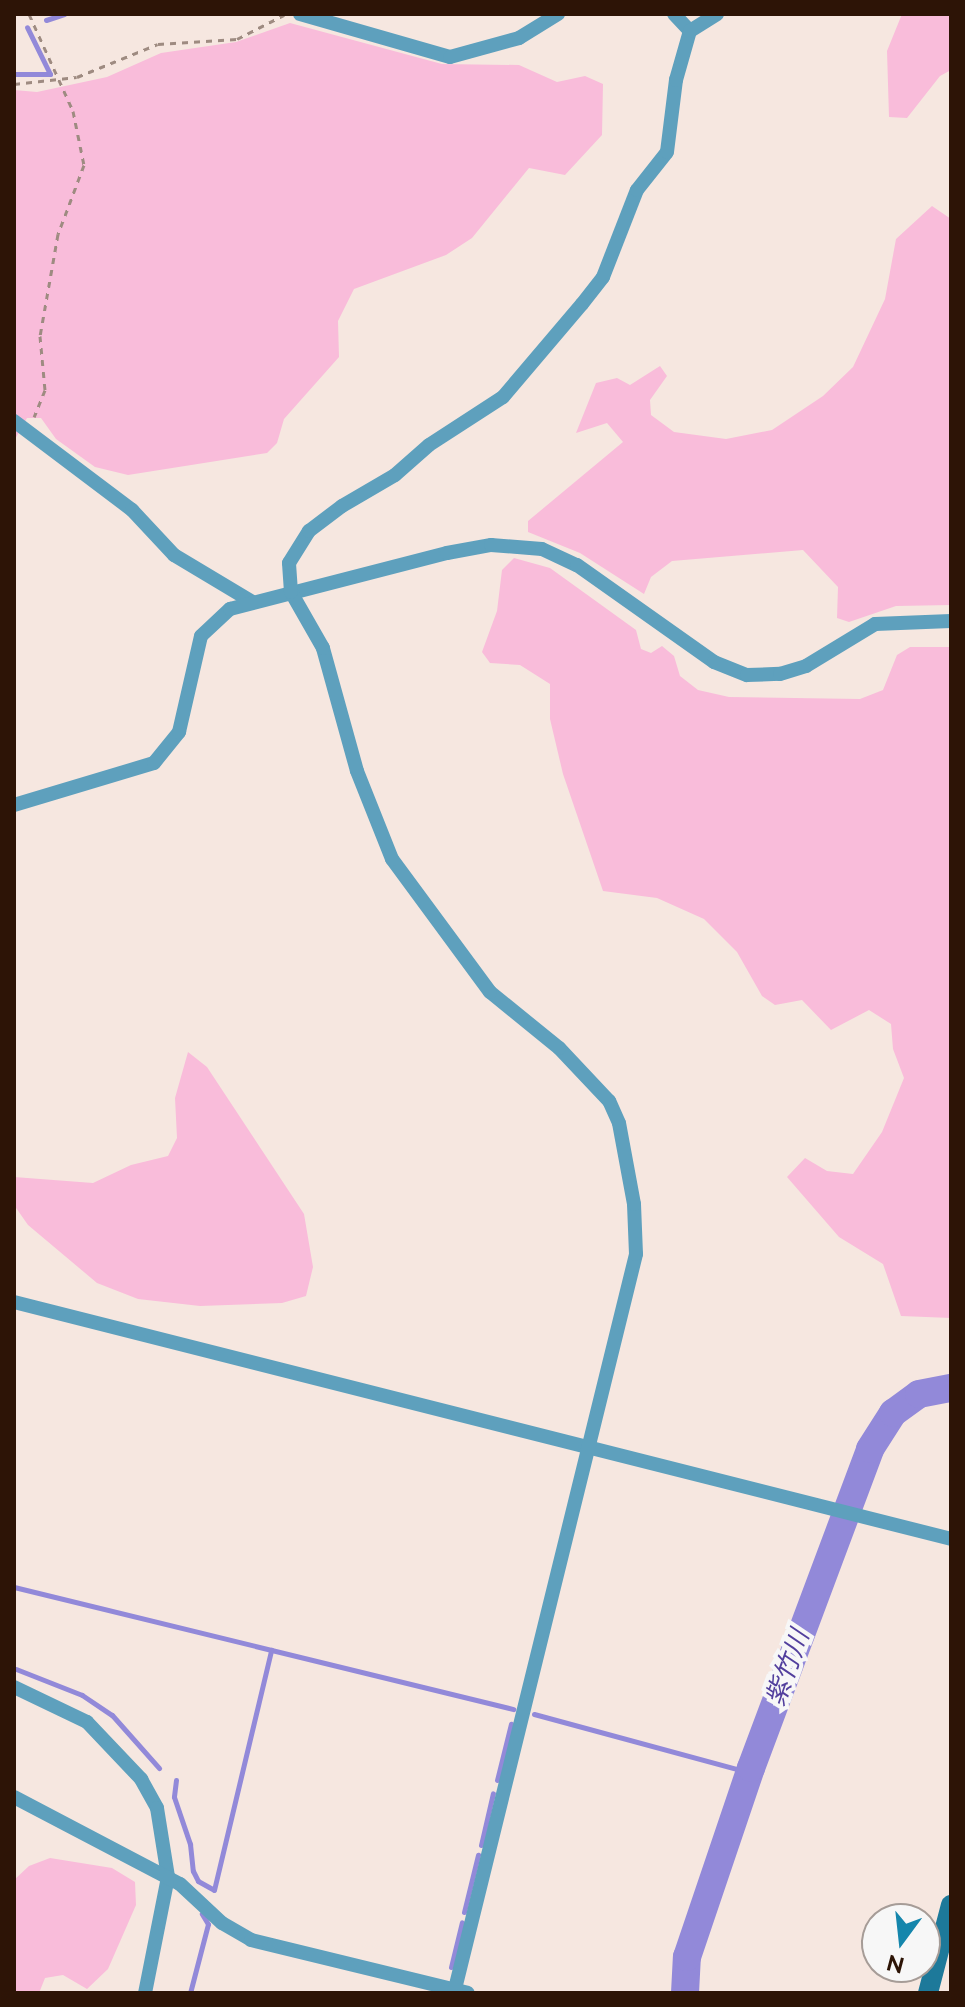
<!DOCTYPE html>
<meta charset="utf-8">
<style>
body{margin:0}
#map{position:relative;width:965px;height:2007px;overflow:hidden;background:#f6e7e0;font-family:Raleway,"Noto Sans JP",sans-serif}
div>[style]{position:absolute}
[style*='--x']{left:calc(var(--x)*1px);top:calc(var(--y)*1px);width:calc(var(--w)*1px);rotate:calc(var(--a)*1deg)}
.green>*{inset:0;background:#f9bcda}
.stream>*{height:5px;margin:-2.5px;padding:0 2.5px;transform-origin:2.5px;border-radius:2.5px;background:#9289d9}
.river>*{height:28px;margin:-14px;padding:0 14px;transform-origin:14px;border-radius:14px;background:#9289d9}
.path>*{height:3px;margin-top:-1.5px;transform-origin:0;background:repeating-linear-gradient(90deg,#9e8b81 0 6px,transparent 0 12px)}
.minor>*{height:14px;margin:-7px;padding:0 7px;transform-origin:7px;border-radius:7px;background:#5ea0bd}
.secondary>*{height:20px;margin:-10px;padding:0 10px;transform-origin:10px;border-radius:10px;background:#1d799a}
span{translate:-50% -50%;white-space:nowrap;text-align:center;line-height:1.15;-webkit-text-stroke:8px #f7f7f7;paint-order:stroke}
.water-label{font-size:26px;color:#523f9d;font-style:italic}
.frame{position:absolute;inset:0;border:16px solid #2d1406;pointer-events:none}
.north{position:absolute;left:861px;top:1903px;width:80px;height:80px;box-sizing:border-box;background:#f7f7f7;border:2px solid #a69c97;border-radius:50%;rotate:195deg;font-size:22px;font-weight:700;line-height:32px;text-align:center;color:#2d1406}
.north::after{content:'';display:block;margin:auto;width:28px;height:36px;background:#1586ac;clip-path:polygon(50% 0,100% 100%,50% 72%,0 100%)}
</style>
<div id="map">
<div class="green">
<div style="clip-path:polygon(902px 14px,951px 14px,951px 70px,940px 76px,907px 118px,889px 117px,887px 51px)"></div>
<div style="clip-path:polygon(290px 23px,442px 64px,519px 65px,557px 82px,585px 76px,603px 84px,602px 135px,565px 175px,529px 168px,472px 238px,446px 255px,354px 289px,338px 321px,339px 357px,284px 419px,277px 443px,267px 453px,128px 475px,95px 467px,56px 439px,41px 418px,27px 418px,14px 441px,14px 90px,37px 92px,107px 77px,161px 53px,236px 42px)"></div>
<div style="clip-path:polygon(932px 206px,951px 219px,951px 605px,896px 606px,849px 622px,837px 618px,838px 587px,803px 550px,672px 561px,651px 577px,644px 594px,580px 553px,528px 532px,528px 521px,623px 442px,607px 423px,576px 433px,596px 383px,617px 378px,630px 385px,660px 366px,667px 376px,650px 400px,651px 415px,674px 432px,726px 439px,772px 430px,823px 396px,853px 367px,885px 299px,896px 239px)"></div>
<div style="clip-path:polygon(514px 558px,550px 568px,636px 630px,641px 649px,651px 653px,662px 646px,674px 656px,680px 676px,698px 690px,729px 697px,860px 699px,883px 690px,897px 655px,910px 647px,951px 647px,951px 1318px,901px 1316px,883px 1264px,839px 1237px,787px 1177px,805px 1158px,827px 1171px,853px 1174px,882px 1132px,904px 1078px,893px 1049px,891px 1024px,869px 1010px,831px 1030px,802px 1000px,775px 1005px,762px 996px,737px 952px,704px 919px,657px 898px,603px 891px,563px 774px,550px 719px,550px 684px,520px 665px,490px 663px,482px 652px,497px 611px,502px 570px)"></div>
<div style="clip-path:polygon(188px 1052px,207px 1067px,304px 1214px,313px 1267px,306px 1296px,282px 1303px,200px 1306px,138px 1299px,97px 1283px,28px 1225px,14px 1205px,14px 1177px,93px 1183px,131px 1165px,168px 1156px,177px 1138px,175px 1098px)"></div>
<div style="clip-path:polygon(50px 1858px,112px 1868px,135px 1882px,136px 1905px,108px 1969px,87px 1989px,63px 1975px,45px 1978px,39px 1993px,14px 1993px,14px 1880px,29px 1866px)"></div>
</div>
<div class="stream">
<div style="--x:46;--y:20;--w:19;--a:-18"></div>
<div style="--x:14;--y:74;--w:36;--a:0"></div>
<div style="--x:50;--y:74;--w:52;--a:-116.1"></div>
<div style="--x:14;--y:1587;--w:514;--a:13.74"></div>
<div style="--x:16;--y:1669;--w:71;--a:21.5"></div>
<div style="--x:82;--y:1695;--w:36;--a:34"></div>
<div style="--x:112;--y:1715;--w:71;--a:48.4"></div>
<div style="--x:534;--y:1714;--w:221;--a:15.2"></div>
<div style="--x:176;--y:1780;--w:17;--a:97"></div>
<div style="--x:174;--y:1797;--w:50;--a:71.2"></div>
<div style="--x:190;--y:1844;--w:27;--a:84"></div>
<div style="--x:193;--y:1871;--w:11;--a:63"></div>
<div style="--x:198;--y:1881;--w:18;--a:29"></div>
<div style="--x:214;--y:1890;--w:247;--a:-76.6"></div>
<div style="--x:497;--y:1780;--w:58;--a:-76"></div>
<div style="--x:481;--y:1845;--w:53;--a:-77"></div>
<div style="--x:464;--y:1912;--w:59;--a:-76.2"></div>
<div style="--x:451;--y:1967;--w:46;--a:-76.3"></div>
<div style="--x:190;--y:1993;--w:71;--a:-75.4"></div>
<div style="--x:208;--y:1924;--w:12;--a:-121"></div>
</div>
<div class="river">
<div style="--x:685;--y:1993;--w:36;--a:-87"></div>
<div style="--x:687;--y:1957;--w:200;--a:-71.3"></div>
<div style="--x:751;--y:1768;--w:340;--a:-69.5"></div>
<div style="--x:870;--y:1449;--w:43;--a:-57.4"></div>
<div style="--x:893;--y:1413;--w:32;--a:-36"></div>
<div style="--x:919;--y:1394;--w:33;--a:-11"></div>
</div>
<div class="path">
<div style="--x:29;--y:14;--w:107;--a:65.6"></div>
<div style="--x:73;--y:111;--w:55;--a:78.5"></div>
<div style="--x:84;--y:165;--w:74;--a:110.6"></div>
<div style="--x:58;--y:234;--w:104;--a:100"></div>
<div style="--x:40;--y:336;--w:54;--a:84.7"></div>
<div style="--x:45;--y:390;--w:29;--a:112"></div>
<div style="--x:14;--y:84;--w:63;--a:-6.3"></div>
<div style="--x:77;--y:77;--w:87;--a:-22.2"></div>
<div style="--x:158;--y:44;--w:79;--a:-3.6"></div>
<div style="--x:237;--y:39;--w:53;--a:-27.1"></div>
</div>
<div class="minor">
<div style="--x:300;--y:14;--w:156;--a:16"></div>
<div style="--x:450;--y:57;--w:72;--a:-15.4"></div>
<div style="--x:519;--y:38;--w:46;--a:-31.6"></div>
<div style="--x:674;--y:14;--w:23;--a:47"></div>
<div style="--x:14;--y:421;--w:148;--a:37"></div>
<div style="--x:132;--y:510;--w:62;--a:47"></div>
<div style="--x:174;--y:555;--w:90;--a:30.9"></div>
<div style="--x:14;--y:805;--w:146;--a:-16.7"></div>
<div style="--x:154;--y:763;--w:40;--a:-51"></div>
<div style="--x:179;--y:732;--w:98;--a:-77.1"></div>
<div style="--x:201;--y:636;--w:40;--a:-43"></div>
<div style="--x:230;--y:609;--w:224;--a:-14.5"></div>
<div style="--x:447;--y:553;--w:45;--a:-10.3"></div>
<div style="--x:491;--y:545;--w:51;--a:4.5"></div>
<div style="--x:542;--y:549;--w:38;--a:25"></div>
<div style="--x:577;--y:565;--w:168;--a:35.3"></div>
<div style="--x:714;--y:662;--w:35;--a:22"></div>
<div style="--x:747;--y:675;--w:33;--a:-2"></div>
<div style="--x:780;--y:674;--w:27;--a:-17"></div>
<div style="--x:806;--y:666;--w:81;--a:-31.3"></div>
<div style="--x:875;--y:624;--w:76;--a:-2.3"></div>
<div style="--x:14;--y:1302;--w:967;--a:14.19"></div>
<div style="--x:14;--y:1687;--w:81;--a:25.6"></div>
<div style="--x:87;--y:1722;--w:79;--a:46.5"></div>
<div style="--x:141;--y:1779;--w:33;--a:61"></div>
<div style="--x:157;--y:1808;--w:70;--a:80.9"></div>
<div style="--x:168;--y:1877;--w:118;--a:101.2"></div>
<div style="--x:14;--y:1797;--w:187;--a:27.7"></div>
<div style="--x:180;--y:1884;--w:57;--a:42.9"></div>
<div style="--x:222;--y:1923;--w:34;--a:30"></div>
<div style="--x:251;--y:1940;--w:223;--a:13.7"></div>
<div style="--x:454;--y:1993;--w:761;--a:-76.16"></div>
<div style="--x:636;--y:1254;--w:50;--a:-92.3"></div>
<div style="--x:634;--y:1204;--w:82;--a:-100.5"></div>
<div style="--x:619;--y:1123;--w:24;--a:-114"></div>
<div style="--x:609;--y:1101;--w:73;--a:-133.3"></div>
<div style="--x:559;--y:1048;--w:89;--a:-140.9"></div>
<div style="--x:490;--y:992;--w:165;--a:-126.4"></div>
<div style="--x:392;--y:859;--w:95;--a:-111.7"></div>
<div style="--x:357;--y:771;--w:128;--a:-105.5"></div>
<div style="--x:323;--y:648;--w:64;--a:-119.7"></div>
<div style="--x:291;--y:592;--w:29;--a:-94"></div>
<div style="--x:289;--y:563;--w:38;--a:-58"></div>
<div style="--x:309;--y:531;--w:41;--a:-37.1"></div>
<div style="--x:342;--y:506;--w:61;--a:-30.3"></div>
<div style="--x:395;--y:475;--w:45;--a:-41.4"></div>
<div style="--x:429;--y:445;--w:88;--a:-33"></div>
<div style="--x:503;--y:397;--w:122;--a:-49.7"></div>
<div style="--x:582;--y:304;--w:34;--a:-52"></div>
<div style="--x:603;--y:277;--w:93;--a:-68.7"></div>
<div style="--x:637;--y:190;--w:48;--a:-51.7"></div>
<div style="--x:667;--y:152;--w:73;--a:-82.9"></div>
<div style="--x:676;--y:80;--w:51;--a:-74.1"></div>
<div style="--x:690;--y:31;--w:32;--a:-32"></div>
</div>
<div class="secondary">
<div style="--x:928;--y:1993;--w:91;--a:-75.4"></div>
</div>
<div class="water-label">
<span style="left:788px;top:1668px;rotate:-70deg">紫竹川</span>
</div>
<div class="frame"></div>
<div class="north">N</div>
</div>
